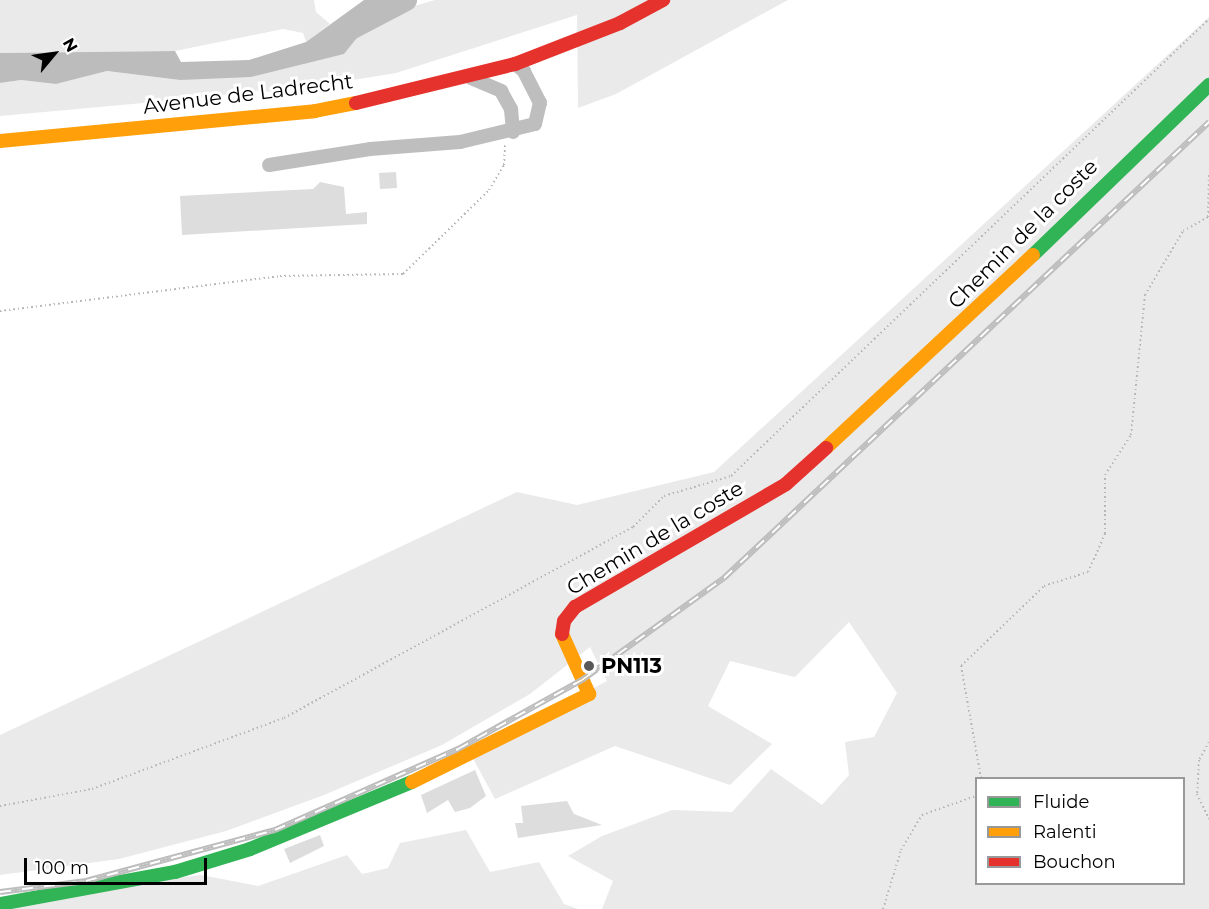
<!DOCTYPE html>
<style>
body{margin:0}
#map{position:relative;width:1209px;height:909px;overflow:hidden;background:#fff;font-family:Montserrat,sans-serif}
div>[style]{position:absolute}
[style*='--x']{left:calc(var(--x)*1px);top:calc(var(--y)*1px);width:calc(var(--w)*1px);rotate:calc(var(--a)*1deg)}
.green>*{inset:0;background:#eaeaea}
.water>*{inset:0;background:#bcbcbc}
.river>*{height:22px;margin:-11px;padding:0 11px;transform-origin:11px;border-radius:11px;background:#bcbcbc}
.building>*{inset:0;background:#ddd}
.path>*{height:2px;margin-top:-1px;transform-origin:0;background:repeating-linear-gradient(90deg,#b8b8b8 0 1.5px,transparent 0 4.5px)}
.street>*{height:14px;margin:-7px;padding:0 7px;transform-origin:7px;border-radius:7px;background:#bebebe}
.fast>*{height:14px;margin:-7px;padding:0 7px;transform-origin:7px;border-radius:7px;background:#30b455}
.slow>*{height:14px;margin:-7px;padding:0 7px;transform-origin:7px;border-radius:7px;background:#ff9f0a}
.jam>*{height:14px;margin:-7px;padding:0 7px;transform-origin:7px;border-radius:7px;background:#e5322d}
.rail>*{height:6px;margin-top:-3px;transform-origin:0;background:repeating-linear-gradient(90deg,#fff 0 11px,#bdbdbd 0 22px);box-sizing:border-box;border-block:2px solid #bdbdbd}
.dots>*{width:16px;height:16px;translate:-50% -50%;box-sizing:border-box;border:3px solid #fff;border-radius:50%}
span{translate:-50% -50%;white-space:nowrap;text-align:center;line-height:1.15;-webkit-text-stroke:6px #fff;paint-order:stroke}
.street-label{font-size:21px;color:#000}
.poi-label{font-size:21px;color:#000;font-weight:700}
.left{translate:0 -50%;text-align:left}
.legend{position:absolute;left:975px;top:777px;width:210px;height:108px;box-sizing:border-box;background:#fff;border:2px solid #999;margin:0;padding:8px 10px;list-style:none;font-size:18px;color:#000}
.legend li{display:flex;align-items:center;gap:12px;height:30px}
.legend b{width:30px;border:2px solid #999}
.north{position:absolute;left:24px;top:24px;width:60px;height:60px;-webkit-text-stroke:4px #fff;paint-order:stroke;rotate:61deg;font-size:16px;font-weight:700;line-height:24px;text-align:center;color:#000}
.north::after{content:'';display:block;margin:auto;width:21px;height:27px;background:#000;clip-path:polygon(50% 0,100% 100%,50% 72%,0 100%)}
.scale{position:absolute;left:24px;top:858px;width:183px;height:27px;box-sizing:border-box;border:3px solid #000;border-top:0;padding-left:8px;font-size:18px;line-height:21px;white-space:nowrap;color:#000;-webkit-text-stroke:4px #fff;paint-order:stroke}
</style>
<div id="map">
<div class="green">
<div style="clip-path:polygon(0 0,314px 0,316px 12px,330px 24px,306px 42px,303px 33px,283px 29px,175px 51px,0 53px)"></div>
<div style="clip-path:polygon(435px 0,788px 0,616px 94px,578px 108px,577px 15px,396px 73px,297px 89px,0 116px,0 83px,21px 80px,56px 84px,107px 71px,180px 80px,344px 54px,360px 32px,400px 10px)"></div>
<div style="clip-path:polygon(evenodd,1209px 17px,1209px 909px,602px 909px,613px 881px,568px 856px,602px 836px,672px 810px,732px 812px,771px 769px,822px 805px,849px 775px,845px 742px,874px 737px,897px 693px,849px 622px,795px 677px,730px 661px,708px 706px,772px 744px,730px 785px,615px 746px,495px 799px,470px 753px,607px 681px,590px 647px,530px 694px,442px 745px,324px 795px,226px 831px,119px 859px,0 875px,0 735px,517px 492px,577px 505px,714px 472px,1209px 17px,976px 778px,1184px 778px,1184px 884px,976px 884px,976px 778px)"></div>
<div style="clip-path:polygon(466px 830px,490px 872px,539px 862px,564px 904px,578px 909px,0 909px,0 901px,201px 875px,258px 886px,347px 855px,362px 874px,388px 868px,400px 843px)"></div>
</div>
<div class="water">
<div style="clip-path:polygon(364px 0,395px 0,379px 10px,344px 54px,251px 77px,180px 80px,107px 71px,56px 84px,21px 80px,0 83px,0 53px,175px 51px,181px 62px,249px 60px,306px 42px)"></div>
</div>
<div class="river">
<div style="--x:345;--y:32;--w:69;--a:-27.7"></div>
</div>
<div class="building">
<div style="clip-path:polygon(396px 172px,397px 188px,380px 189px,379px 173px)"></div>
<div style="clip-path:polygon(320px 182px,344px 187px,346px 214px,367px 212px,367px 224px,182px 235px,180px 196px,313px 189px)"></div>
<div style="clip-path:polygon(475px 770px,486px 796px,470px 808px,455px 812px,448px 800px,427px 813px,421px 795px)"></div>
<div style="clip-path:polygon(567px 801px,574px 814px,602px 825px,518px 838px,515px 823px,523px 823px,521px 806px)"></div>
<div style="clip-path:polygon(320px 835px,324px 846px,290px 863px,284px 849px)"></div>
</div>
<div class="path">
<div style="--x:0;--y:311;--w:282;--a:-7.1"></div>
<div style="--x:280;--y:276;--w:123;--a:-0.9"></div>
<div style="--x:403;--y:274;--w:120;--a:-44.3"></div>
<div style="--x:489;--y:190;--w:29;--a:-59"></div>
<div style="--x:504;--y:165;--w:21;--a:-87"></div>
<div style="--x:1209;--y:742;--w:21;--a:119"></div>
<div style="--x:1199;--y:760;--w:34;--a:93"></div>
<div style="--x:1197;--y:794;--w:28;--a:64"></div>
<div style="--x:981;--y:778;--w:114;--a:-100.1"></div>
<div style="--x:961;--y:666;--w:115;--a:-43.9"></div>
<div style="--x:1044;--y:586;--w:46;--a:-17.7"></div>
<div style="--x:1088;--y:572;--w:42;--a:-65.9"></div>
<div style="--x:1105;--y:534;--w:59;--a:-90"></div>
<div style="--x:1105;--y:475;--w:48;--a:-57"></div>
<div style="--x:1131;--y:435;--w:141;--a:-84.3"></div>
<div style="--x:1145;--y:295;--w:74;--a:-59.3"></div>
<div style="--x:1183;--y:231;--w:29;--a:-29"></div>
<div style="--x:1208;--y:217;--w:44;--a:-88.7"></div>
<div style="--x:0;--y:806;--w:94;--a:-10.5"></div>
<div style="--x:92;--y:789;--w:205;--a:-20.3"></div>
<div style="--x:284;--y:718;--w:398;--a:-28.7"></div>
<div style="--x:633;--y:527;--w:44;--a:-45"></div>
<div style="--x:664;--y:496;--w:70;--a:-16.6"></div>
<div style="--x:731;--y:476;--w:661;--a:-43.71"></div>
<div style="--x:883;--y:909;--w:62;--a:-73"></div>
<div style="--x:901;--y:850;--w:41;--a:-59"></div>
<div style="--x:922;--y:815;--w:57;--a:-19.4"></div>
</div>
<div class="street">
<div style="--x:471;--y:78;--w:33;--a:23"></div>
<div style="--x:501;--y:91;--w:21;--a:61"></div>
<div style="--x:511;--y:109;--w:23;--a:85"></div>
<div style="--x:269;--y:165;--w:102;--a:-9"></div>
<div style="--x:370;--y:149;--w:90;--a:-4.4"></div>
<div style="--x:460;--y:142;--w:77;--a:-13.5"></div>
<div style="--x:535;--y:124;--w:22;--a:-77"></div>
<div style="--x:540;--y:103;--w:36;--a:-117"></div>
<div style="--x:524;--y:71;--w:11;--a:-142"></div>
</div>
<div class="fast">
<div style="--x:1033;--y:255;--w:245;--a:-44"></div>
<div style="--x:0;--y:904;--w:178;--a:-10.4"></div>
<div style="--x:175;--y:872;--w:78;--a:-17"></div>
<div style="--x:250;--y:849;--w:175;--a:-22.5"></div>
</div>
<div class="slow">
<div style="--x:0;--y:141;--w:316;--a:-5.4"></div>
<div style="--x:315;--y:111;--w:42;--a:-11"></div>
<div style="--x:826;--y:448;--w:283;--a:-43"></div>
<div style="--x:412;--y:782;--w:198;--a:-26.4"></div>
<div style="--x:589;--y:694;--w:66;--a:-114.2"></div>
</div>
<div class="jam">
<div style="--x:356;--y:103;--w:164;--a:-13.8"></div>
<div style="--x:515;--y:64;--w:113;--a:-21.3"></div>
<div style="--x:620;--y:23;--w:49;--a:-28.1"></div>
<div style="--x:562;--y:634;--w:13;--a:-81"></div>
<div style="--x:564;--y:621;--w:18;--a:-52"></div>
<div style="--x:575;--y:607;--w:244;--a:-30.2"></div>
<div style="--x:786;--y:484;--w:54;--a:-42"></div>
</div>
<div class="rail">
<div style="--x:0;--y:892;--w:87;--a:-7.3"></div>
<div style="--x:86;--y:881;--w:196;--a:-15.1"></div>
<div style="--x:275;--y:830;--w:200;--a:-23.9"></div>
<div style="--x:458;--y:749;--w:142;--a:-29.1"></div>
<div style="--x:582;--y:680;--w:175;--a:-35.7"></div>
<div style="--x:724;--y:578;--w:666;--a:-43.23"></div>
</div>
<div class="dots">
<div style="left:589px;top:666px;background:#595959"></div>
</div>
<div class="street-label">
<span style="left:248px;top:94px;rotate:-7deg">Avenue de Ladrecht</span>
<span style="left:1023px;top:234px;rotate:-45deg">Chemin de la coste</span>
<span style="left:655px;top:538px;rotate:-31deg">Chemin de la coste</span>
</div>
<div class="poi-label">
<span class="left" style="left:601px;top:666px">PN113</span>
</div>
<ul class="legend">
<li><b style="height:8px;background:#30b455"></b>Fluide</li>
<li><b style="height:8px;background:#ff9f0a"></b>Ralenti</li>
<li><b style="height:8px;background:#e5322d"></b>Bouchon</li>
</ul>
<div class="north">N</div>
<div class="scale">100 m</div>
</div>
